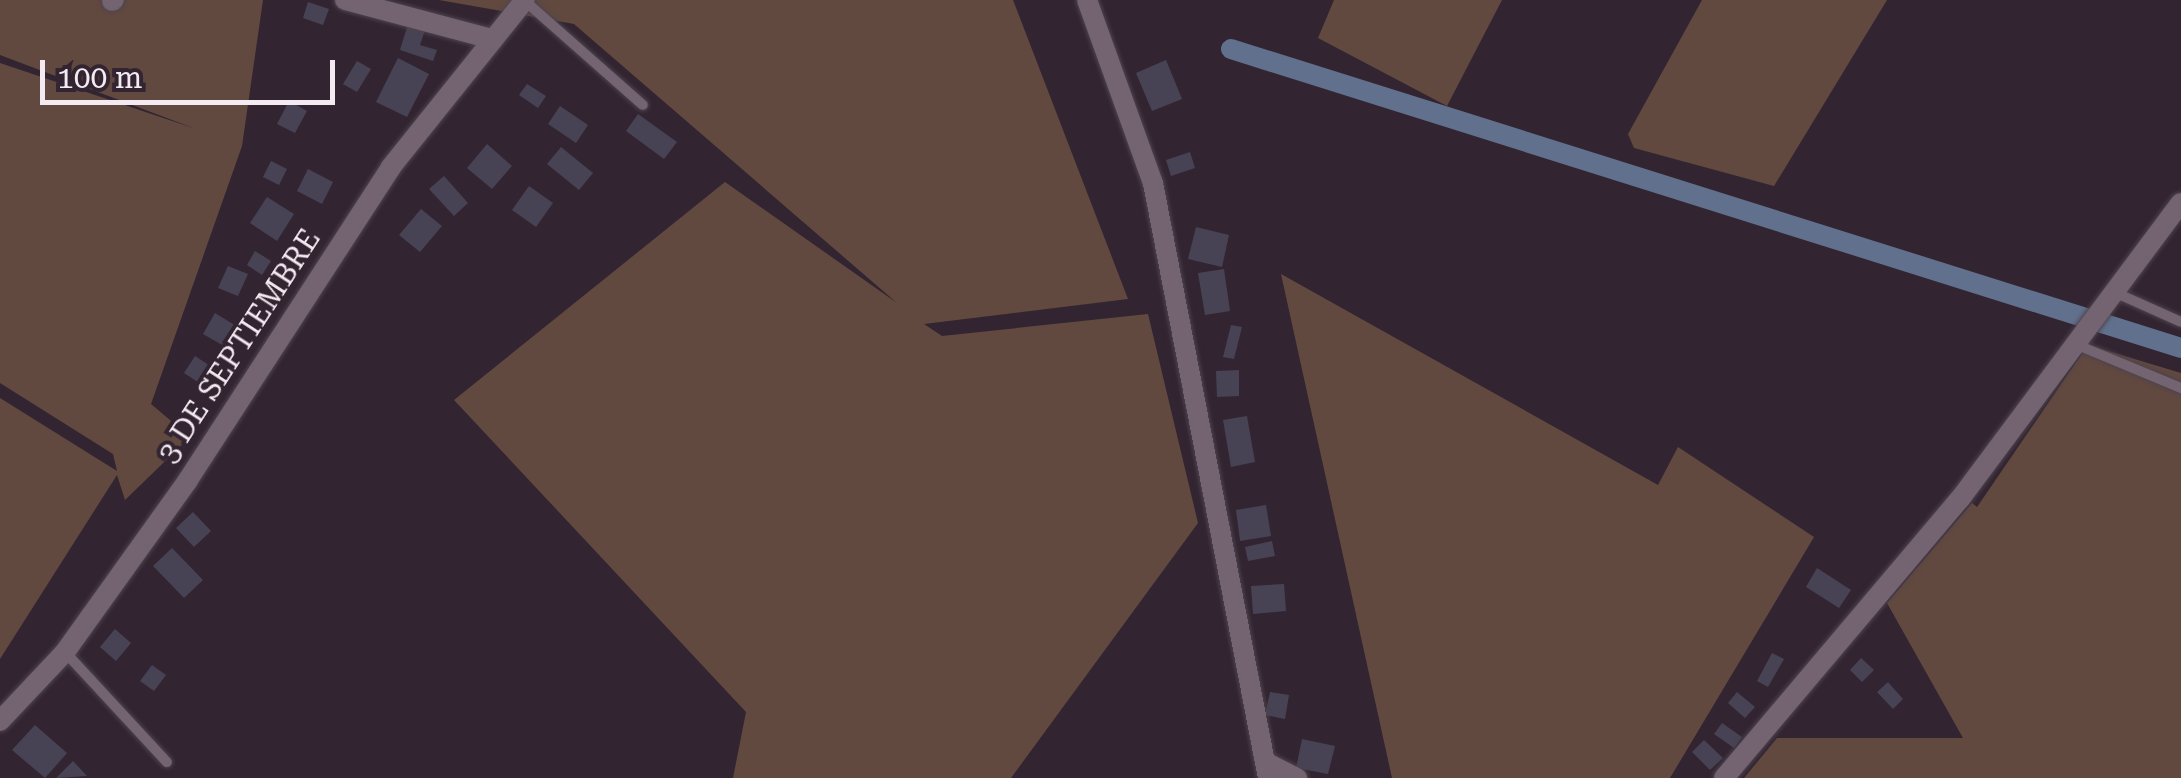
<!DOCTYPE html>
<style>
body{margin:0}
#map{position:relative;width:2181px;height:778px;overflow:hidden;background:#322531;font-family:"Roboto Serif",serif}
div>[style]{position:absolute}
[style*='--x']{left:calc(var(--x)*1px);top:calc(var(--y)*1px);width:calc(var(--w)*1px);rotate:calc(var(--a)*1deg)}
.green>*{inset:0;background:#624940}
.canal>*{height:20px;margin:-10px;padding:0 10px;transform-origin:10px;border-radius:10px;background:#61718d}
.building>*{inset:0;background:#474354}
.roads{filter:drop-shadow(0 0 2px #4e434d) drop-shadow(0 0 2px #4e434d)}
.lane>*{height:10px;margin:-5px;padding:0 5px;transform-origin:5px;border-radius:5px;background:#746471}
.street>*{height:20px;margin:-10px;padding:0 10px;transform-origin:10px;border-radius:10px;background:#746471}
span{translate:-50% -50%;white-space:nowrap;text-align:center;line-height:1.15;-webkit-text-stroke:8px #322531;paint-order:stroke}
.street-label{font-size:30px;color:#f4eaf2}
.scale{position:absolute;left:40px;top:60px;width:295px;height:45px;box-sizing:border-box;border:5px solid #f4eaf2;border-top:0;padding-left:12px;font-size:30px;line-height:35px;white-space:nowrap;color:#f4eaf2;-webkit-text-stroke:8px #322531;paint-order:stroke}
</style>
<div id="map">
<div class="green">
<div style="clip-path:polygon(0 0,263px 0,242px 146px,151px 404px,190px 437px,125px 500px,117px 475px,0 659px,0 398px,117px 471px,113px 454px,0 383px,0 63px,196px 129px,0 55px)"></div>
<div style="clip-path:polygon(439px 0,1013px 0,1128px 299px,924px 324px,942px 336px,1148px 314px,1198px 523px,1011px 778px,733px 778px,746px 712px,454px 400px,725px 182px,897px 303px,574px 24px)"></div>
<div style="clip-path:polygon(1334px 0,1502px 0,1447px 106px,1318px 38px)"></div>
<div style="clip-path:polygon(1702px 0,1887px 0,1774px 186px,1634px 148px,1628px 134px)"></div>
<div style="clip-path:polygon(1281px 274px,1658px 485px,1678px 447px,1814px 537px,1670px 778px,1392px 778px)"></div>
<div style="clip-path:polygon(2088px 345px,2181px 373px,2181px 778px,1744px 778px,1777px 738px,1963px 738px,1887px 603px,1972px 503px,1977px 507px)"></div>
</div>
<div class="canal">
<div style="--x:1231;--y:49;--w:996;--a:17.47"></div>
</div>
<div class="building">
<div style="clip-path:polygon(308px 2px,329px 9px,323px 25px,303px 18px)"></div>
<div style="clip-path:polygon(408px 24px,425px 30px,420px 45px,437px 50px,433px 61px,400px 50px)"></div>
<div style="clip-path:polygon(398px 58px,429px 74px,407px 117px,376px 102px)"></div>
<div style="clip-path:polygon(1166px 60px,1182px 99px,1152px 111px,1136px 73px)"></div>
<div style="clip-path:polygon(357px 61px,371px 69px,357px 92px,343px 84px)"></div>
<div style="clip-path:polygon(527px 84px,546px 96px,538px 108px,519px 95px)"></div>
<div style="clip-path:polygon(289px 101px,307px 111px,295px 133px,277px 124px)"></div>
<div style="clip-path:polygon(560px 106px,588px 125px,576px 143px,548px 124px)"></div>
<div style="clip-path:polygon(638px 114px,677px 142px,664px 159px,626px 131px)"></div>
<div style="clip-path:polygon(487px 144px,512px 166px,492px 189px,467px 168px)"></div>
<div style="clip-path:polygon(561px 147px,593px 173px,579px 190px,547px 164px)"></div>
<div style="clip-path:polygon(1190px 152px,1195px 168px,1171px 176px,1166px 160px)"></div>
<div style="clip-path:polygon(271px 161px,287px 169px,279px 185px,263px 177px)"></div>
<div style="clip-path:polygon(308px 169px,333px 182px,322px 204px,297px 191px)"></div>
<div style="clip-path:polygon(444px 176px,468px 203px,454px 216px,429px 189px)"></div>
<div style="clip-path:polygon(529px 186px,553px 203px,536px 227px,512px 210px)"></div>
<div style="clip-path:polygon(267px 197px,294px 214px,277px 241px,250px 223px)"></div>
<div style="clip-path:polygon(421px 209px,442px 226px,420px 252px,399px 235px)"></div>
<div style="clip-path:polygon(1196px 227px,1229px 235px,1222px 267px,1188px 259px)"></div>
<div style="clip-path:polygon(255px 251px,271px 261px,262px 275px,247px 265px)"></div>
<div style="clip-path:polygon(228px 266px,248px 274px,238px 296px,218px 288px)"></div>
<div style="clip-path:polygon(1224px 269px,1230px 311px,1205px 315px,1198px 273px)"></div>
<div style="clip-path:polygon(215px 313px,241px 329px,229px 349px,203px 334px)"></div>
<div style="clip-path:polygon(1231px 325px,1242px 327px,1234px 359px,1223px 357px)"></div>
<div style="clip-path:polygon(195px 356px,218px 371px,207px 388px,184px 373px)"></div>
<div style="clip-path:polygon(1239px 370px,1239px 396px,1217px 397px,1216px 371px)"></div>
<div style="clip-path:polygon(1247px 416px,1255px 462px,1231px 467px,1223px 420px)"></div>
<div style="clip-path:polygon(1266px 505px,1271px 536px,1240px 541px,1236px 510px)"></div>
<div style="clip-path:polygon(193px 512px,211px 531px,194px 547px,176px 528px)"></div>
<div style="clip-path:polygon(1272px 541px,1275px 556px,1248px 561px,1245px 547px)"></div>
<div style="clip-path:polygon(172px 548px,203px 580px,184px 598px,153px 566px)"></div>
<div style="clip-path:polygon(1817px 568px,1851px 590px,1839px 608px,1806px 587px)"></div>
<div style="clip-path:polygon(1284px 584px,1286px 611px,1253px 614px,1251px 586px)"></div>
<div style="clip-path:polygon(115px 629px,131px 643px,116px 661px,100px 647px)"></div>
<div style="clip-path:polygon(1772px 653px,1784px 659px,1768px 687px,1757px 681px)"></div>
<div style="clip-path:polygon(1861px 658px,1874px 670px,1862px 682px,1850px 670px)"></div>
<div style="clip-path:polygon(152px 665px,166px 675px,154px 691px,140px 681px)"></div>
<div style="clip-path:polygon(1888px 682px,1903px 699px,1893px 709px,1877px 692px)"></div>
<div style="clip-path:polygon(1270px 692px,1289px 695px,1285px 719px,1265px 715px)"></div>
<div style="clip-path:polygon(1737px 692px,1755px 707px,1745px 718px,1728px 703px)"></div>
<div style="clip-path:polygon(1722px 723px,1742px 737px,1734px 748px,1714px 734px)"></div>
<div style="clip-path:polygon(35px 725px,67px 753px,45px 778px,12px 750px)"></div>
<div style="clip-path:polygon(1302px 739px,1335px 746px,1328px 774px,1296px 768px)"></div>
<div style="clip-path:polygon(1704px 740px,1723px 758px,1710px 770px,1692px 752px)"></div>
<div style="clip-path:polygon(73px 761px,87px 776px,56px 778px)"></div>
</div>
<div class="roads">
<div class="lane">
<div style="--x:525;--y:1;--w:157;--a:41.4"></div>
<div style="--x:2114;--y:292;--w:73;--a:24.1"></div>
<div style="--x:2075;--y:344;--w:115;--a:22.5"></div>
<div style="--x:65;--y:652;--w:150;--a:47.2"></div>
</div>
<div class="street">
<div style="--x:345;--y:0;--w:152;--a:14.9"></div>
<div style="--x:1087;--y:0;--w:195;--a:70.2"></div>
<div style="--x:1153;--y:183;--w:606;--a:79.06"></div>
<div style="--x:112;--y:1;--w:2;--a:-27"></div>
<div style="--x:0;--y:721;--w:95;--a:-46.7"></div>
<div style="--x:65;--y:652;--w:211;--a:-54.4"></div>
<div style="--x:188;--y:480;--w:373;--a:-57"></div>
<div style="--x:391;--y:167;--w:214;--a:-51.3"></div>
<div style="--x:1267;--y:763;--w:34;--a:27"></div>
<div style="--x:1724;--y:778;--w:365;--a:-49.8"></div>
<div style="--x:1960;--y:499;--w:369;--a:-53.3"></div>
</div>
</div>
<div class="street-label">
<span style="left:239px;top:346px;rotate:-57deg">3 DE SEPTIEMBRE</span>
</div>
<div class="scale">100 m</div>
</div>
